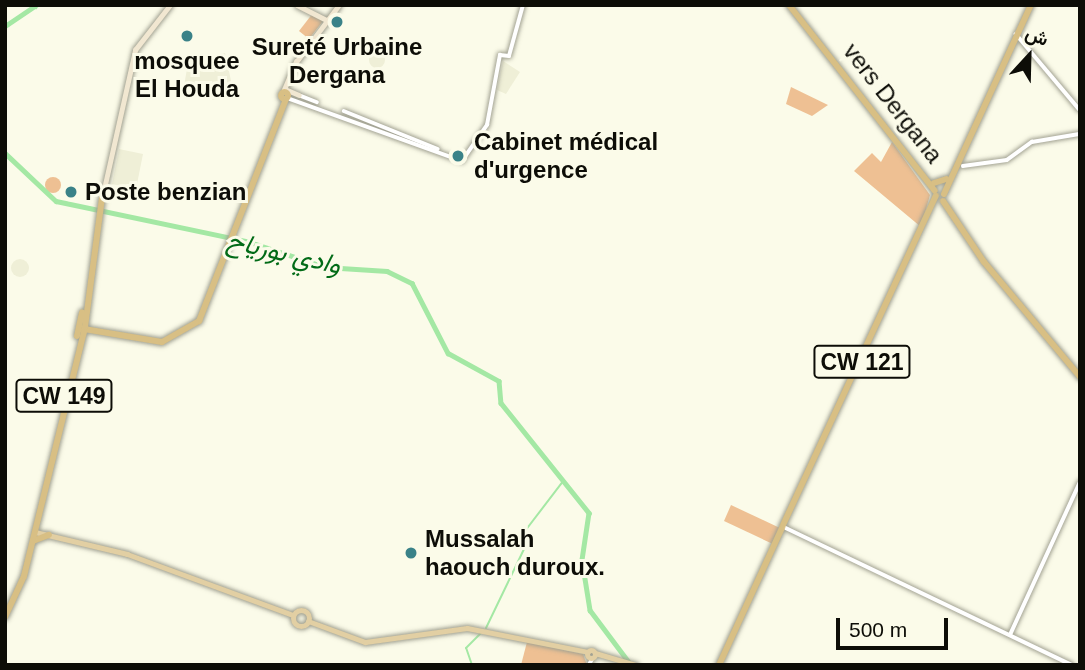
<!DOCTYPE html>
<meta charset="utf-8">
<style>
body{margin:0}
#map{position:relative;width:1085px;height:670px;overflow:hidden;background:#fbfbe9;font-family:Arial,Vazirmatn,sans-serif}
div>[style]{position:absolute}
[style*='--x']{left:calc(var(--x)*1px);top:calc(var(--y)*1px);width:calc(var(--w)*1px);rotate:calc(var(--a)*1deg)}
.built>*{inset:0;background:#efefd7}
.round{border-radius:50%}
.green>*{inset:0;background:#eec093}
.stream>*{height:2px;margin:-1px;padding:0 1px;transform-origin:1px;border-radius:1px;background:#a4e8a4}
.river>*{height:4.5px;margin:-2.25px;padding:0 2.25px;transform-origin:2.25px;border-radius:2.25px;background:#a4e8a4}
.roads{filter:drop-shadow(0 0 2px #a2a292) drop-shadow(0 0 2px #a2a292)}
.tertiary>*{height:3.5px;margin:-1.75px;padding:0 1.75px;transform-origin:1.75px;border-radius:1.75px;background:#fff}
.secondary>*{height:4.5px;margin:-2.25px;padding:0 2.25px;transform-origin:2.25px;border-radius:2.25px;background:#f1e7d1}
.primary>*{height:5px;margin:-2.5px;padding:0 2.5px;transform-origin:2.5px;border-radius:2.5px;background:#e2cfa3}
.primary>.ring{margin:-2.5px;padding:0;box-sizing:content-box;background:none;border:5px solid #e2cfa3;border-radius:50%}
.trunk>*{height:6px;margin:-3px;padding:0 3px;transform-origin:3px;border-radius:3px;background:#d8bf84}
.trunk>.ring{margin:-3px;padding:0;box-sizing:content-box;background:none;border:6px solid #d8bf84;border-radius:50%}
.dots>*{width:19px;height:19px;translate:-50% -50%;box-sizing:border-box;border:4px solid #fbfbe9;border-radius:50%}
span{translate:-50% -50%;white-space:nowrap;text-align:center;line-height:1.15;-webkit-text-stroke:6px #fbfbe9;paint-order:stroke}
.shield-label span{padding:2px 5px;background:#fbfbe9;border:2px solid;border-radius:5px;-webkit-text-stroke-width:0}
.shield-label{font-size:23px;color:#0d0d07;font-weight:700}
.poi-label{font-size:24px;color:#0d0d07;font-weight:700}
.left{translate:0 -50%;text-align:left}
.street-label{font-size:24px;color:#0d0d07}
.water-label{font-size:26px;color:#026b17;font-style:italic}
.frame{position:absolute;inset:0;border:7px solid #0d0d07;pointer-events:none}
.north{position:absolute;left:994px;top:21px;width:70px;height:70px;-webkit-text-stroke:5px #fbfbe9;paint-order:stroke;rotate:22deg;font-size:19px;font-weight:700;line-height:28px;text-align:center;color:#0d0d07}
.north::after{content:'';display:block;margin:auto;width:24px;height:32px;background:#0d0d07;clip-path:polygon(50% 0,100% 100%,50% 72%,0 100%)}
.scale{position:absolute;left:836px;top:618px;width:112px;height:32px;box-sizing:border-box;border:4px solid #0d0d07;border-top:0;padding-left:9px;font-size:21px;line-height:24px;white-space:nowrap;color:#0d0d07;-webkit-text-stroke:5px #fbfbe9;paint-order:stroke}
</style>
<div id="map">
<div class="built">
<div class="round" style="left:369px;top:52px;width:16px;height:16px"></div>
<div style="clip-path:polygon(225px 53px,235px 99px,212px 100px,184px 86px,188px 63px)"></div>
<div style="clip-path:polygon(503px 61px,520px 72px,506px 94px,497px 90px)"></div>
<div style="clip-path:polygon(119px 149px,143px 154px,136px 189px,112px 184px)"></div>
<div class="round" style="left:11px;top:259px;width:18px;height:18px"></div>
</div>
<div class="green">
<div style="clip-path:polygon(313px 13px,323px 21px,309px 39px,299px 31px)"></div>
<div style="clip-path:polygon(791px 87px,828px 105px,812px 116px,786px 104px)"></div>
<div style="clip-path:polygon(892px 142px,930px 195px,921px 227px,854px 171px,872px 153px,881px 162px)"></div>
<div class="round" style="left:45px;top:177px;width:16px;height:16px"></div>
<div style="clip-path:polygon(731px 505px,782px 529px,775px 545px,724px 521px)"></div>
<div style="clip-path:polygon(527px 642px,583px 654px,587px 665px,521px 665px)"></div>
</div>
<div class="stream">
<div style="--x:34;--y:5;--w:4;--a:56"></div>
<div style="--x:486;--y:628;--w:88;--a:-64.3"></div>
<div style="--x:524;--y:549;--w:18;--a:-87"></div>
<div style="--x:525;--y:531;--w:64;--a:-52.6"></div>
<div style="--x:472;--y:665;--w:18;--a:-109"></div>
<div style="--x:466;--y:648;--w:23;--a:-45"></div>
</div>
<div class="river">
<div style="--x:5;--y:26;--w:37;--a:-34"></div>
<div style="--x:5;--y:153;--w:70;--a:43.3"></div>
<div style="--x:56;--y:201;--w:198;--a:11.9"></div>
<div style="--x:250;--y:242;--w:79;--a:18.4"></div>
<div style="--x:325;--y:267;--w:62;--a:3.7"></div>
<div style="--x:387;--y:271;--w:28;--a:26"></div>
<div style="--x:412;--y:283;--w:79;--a:62.8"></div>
<div style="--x:448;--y:353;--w:58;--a:28.8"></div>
<div style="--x:499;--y:381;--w:22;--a:85"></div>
<div style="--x:501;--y:403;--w:141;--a:51.3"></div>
<div style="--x:589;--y:513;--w:48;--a:98.5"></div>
<div style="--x:582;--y:560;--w:51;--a:80.9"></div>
<div style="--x:590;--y:610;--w:64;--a:53.3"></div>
</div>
<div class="roads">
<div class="tertiary">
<div style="--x:1016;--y:34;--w:99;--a:49.9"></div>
<div style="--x:301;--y:96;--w:17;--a:21"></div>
<div style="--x:287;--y:98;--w:186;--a:19.8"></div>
<div style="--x:462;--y:161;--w:44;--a:-55.2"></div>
<div style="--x:487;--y:125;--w:71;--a:-79.5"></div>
<div style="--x:500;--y:55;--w:9;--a:6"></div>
<div style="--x:509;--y:56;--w:53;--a:-74.6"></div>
<div style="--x:344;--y:111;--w:101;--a:22"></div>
<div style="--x:963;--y:166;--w:44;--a:-7.8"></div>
<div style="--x:1007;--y:160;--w:31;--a:-36"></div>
<div style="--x:1032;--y:142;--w:49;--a:-9.5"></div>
<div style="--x:786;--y:528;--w:317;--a:25.6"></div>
<div style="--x:1010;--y:635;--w:168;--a:-65.4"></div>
<div style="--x:589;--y:665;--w:7;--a:-63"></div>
</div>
<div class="secondary">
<div style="--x:297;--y:5;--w:35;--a:27"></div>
<div style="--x:285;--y:89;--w:15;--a:23"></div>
<div style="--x:283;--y:92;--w:33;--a:-67"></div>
<div style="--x:296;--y:62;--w:71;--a:-53"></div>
<div style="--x:102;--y:198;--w:152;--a:-77.4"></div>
<div style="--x:135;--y:50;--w:57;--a:-52.1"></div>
</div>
<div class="primary">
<div style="--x:35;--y:532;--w:95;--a:13.4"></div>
<div style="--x:127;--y:554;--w:177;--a:20.2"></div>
<div class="ring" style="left:293px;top:610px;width:11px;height:11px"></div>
<div style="--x:308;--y:621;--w:61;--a:20.2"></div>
<div style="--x:365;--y:642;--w:103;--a:-7.8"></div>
<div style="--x:467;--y:628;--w:123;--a:11.2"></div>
<div class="ring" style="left:587px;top:650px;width:3px;height:3px"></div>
<div style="--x:595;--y:653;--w:43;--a:16.3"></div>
</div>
<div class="trunk">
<div style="--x:789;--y:5;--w:236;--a:51.9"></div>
<div class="ring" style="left:280.5px;top:91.5px;width:1px;height:1px"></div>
<div style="--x:934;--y:183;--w:13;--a:-18"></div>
<div style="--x:944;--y:194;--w:208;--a:-65.3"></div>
<div style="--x:943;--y:201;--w:73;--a:56.1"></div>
<div style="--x:984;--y:262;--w:150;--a:50.1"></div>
<div style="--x:84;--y:329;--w:79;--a:9.5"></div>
<div style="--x:162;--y:342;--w:43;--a:-29.6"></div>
<div style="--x:199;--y:321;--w:238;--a:-68.6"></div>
<div style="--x:77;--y:336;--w:24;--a:-78"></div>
<div style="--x:783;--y:525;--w:363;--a:-65.1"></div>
<div style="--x:33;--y:541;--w:17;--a:-21"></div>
<div style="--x:5;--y:617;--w:45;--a:-65.1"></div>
<div style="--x:24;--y:576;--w:256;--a:-76.2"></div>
<div style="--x:85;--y:327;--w:130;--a:-82.5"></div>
<div style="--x:719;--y:665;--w:151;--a:-65.3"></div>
</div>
</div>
<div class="dots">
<div style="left:337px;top:22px;background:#3a8288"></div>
<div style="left:187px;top:36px;background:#3a8288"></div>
<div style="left:458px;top:156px;background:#3a8288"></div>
<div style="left:71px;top:192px;background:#3a8288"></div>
<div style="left:411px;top:553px;background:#3a8288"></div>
</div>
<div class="shield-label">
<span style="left:862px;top:362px">CW 121</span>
<span style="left:64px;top:396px">CW 149</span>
</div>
<div class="poi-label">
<span style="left:337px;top:61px">Sureté Urbaine<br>Dergana</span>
<span style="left:187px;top:75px">mosquee<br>El Houda</span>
<span class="left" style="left:474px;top:156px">Cabinet médical<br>d'urgence</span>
<span class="left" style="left:85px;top:192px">Poste benzian</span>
<span class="left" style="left:425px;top:553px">Mussalah<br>haouch duroux.</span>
</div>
<div class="street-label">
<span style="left:893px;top:103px;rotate:52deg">vers Dergana</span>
</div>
<div class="water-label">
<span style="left:284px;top:253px;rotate:13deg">وادي بورياح</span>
</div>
<div class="frame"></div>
<div class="north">ش</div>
<div class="scale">500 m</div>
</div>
